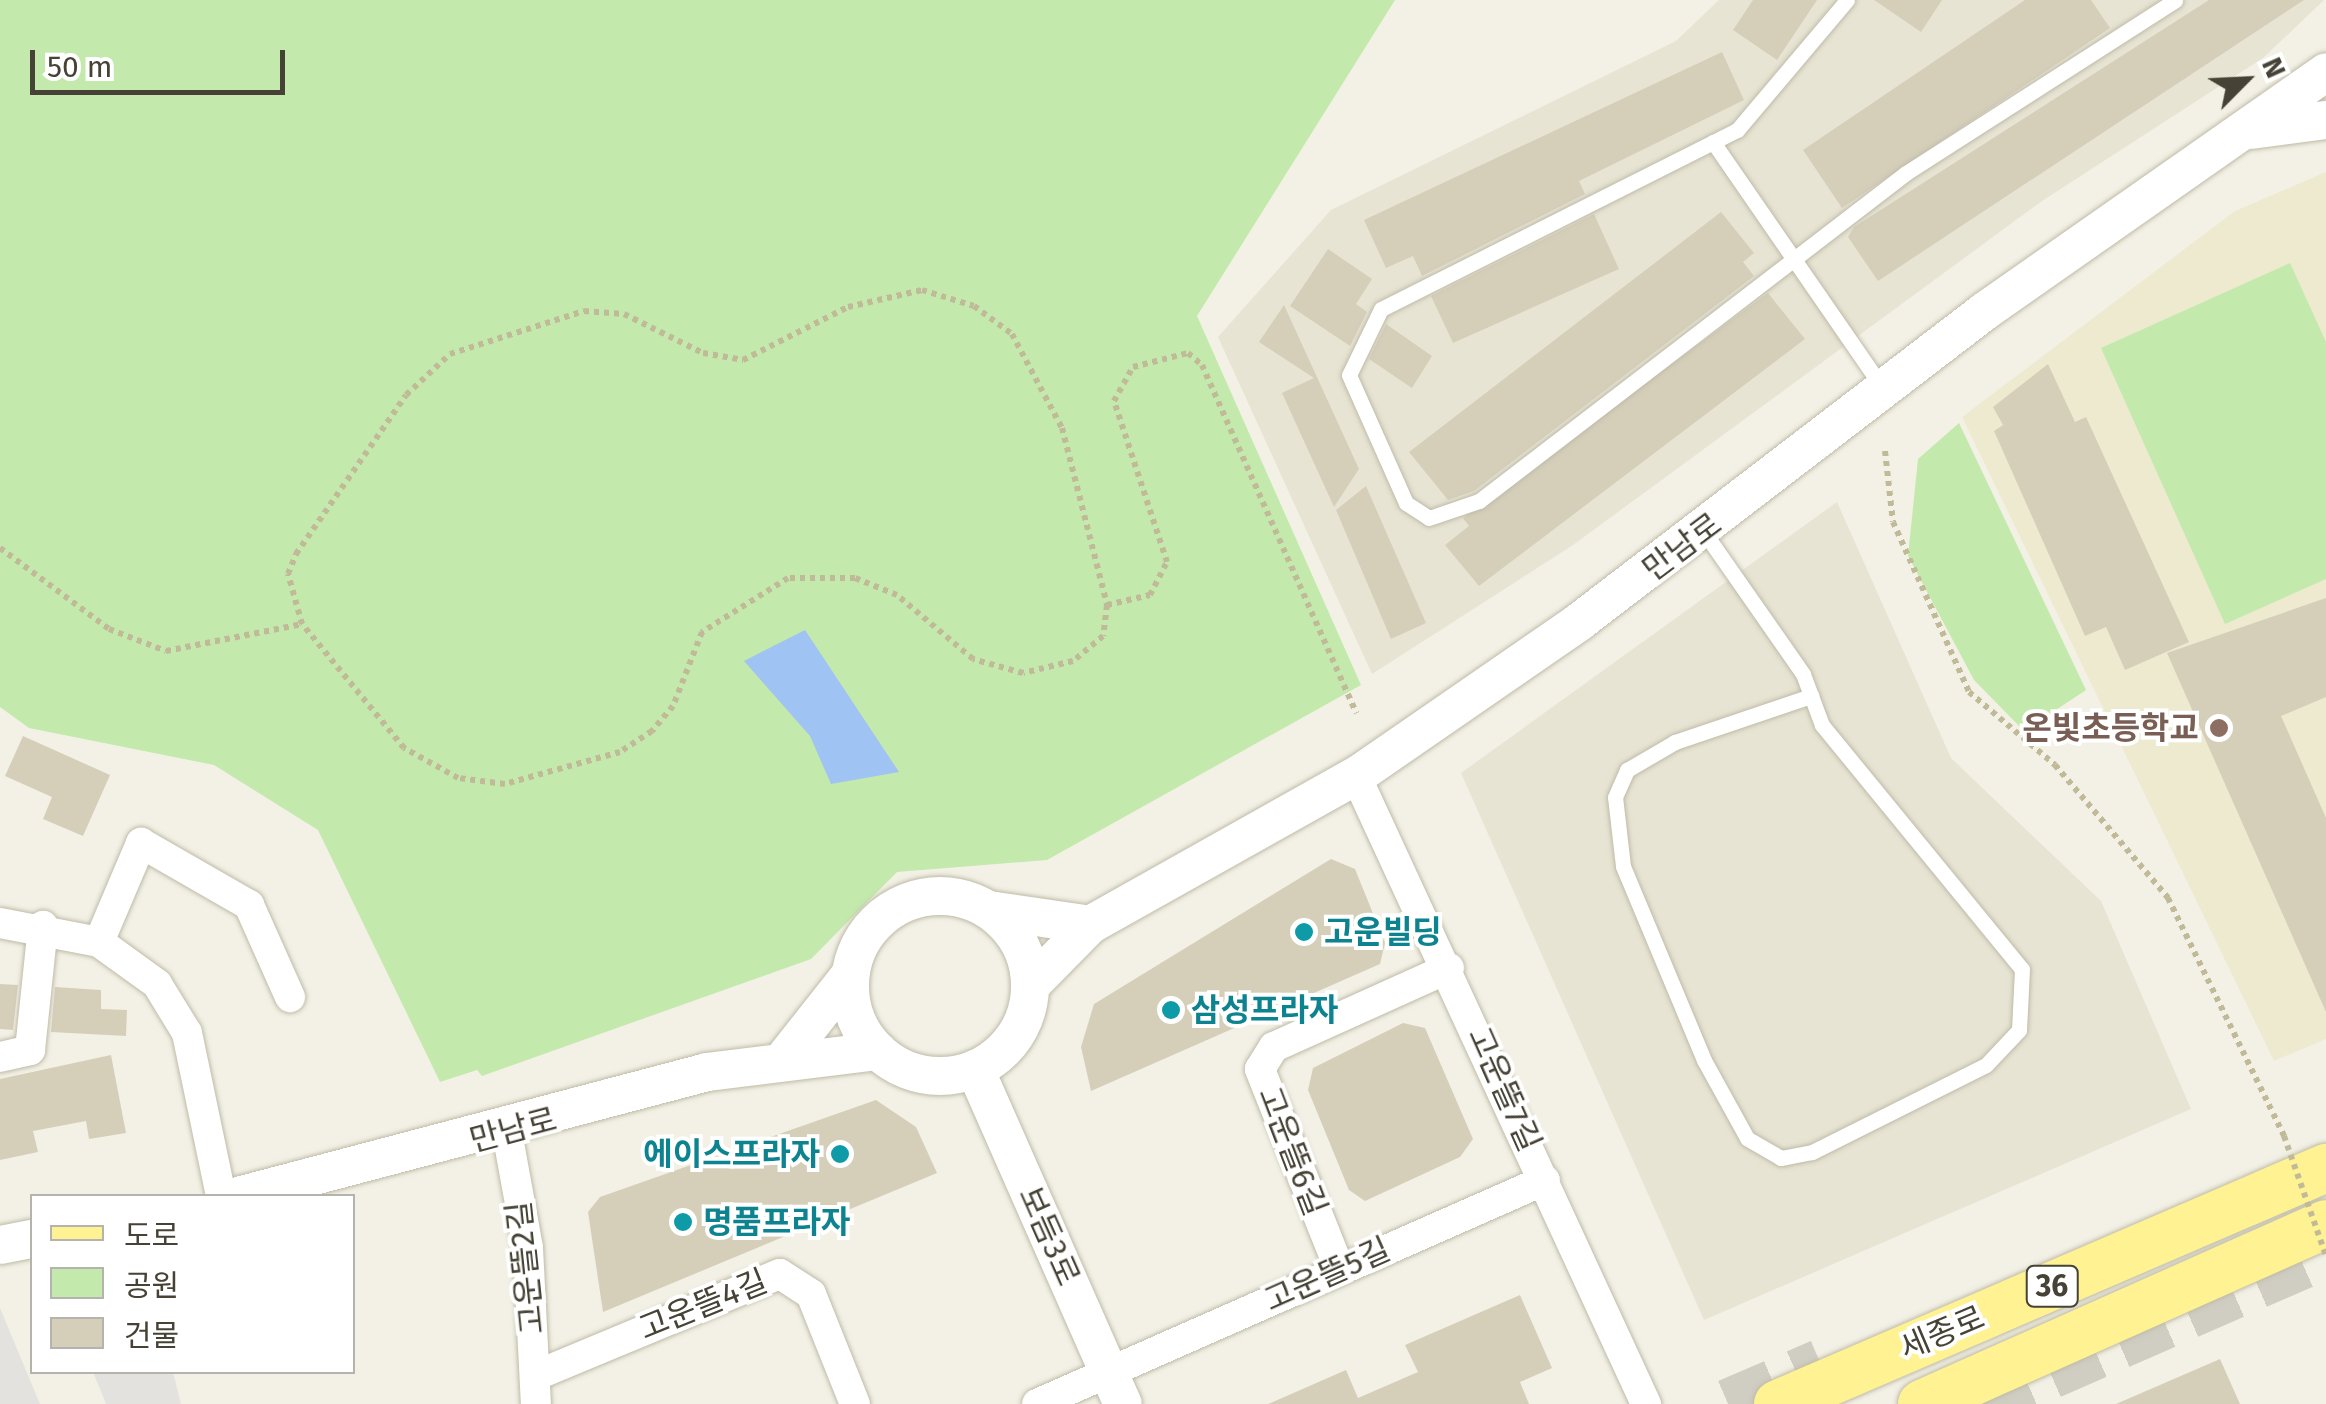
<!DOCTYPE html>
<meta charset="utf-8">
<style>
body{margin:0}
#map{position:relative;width:2326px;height:1404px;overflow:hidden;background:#f3f1e5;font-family:"Fira Sans","Noto Sans KR",sans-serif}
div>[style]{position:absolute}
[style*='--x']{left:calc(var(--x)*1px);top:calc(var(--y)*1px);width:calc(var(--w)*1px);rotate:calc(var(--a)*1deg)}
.residential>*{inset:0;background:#e7e4d3}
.education>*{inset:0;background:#edeacf}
.green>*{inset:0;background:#c4e9ac}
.parking>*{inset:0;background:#e4e2de}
.water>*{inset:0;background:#9fc3f3}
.building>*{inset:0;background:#d5cfba}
.trunk-tunnel>*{height:50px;margin-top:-25px;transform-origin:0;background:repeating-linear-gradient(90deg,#d0cec2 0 50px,transparent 0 75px)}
.path>*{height:6px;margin-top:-3px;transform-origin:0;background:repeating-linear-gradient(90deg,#c1ba98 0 5px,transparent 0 10px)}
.roads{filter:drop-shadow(0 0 2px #bfbba8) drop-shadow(0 0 2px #bfbba8)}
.service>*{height:15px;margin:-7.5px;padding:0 7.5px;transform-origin:7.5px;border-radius:7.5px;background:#fff}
.minor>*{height:30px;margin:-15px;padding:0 15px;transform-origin:15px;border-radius:15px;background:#fff}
.tertiary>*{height:38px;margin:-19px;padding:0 19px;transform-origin:19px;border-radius:19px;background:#fff}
.tertiary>.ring{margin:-19px;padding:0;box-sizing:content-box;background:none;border:38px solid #fff;border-radius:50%}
.primary>*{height:48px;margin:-24px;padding:0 24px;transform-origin:24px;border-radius:24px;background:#fff293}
.path-bridge>*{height:6px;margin-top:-3px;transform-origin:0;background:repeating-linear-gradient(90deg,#c1ba98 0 5px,transparent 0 10px)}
.dots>*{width:28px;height:28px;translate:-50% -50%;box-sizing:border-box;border:5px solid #fff;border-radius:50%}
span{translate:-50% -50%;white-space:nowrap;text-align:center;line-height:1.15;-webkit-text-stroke:8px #fff;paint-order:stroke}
.shield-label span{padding:2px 8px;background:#fff;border:2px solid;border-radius:8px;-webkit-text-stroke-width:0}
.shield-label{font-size:30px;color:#464235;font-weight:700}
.street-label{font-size:32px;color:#464235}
.education-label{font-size:32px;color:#785e54;font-weight:700}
.right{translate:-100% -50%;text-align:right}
.culture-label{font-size:32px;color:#0d838f;font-weight:700}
.left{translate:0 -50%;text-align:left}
.legend{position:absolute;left:30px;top:1194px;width:325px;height:180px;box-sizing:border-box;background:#fff;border:2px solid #b5b3ae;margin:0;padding:12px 18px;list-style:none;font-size:30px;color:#464235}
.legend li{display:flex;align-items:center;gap:20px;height:50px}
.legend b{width:50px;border:2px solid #b5b3ae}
.north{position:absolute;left:2196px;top:30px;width:100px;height:100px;-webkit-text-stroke:8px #fff;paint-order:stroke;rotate:66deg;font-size:28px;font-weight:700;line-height:40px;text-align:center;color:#464235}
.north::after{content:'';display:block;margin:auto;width:35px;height:45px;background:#464235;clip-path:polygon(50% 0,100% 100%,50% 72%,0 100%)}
.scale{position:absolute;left:30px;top:50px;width:255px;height:45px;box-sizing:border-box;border:5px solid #464235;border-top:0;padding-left:12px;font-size:30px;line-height:35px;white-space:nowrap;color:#464235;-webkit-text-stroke:8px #fff;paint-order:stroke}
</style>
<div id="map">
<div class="residential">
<div style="clip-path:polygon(1719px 0,2324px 0,2263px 58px,2042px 201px,1573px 545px,1372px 674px,1218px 337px,1331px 210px,1676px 41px)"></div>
<div style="clip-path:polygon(1837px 502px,1951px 758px,2101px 901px,2191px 1109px,1704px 1320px,1461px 773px)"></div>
</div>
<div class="education">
<div style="clip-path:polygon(2326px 172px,2326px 1039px,2274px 1061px,1962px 417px,2235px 211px)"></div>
</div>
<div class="green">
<div style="clip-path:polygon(0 0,1395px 0,1197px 316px,1361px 685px,1047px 860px,897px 872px,811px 959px,482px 1076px,477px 1070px,440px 1082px,318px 830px,214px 765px,29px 728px,0 707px)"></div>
<div style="clip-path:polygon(2290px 263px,2326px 342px,2326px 579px,2225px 624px,2101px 348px)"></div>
<div style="clip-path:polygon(1959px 423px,2086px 690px,2024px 731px,1974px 680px,1908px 556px,1918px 459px)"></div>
</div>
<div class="parking">
<div style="clip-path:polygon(0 1308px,40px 1404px,0 1404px)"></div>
<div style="clip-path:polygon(93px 1372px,173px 1372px,181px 1404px,106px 1404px)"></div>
</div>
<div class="water">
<div style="clip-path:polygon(805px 630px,899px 772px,831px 784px,810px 736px,744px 661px)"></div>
</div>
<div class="building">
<div style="clip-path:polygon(1753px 0,1817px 0,1777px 60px,1733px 30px)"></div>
<div style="clip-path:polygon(1874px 0,1942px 0,1921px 32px)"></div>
<div style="clip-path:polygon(2025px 0,2091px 0,2110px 28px,1842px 208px,1803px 150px)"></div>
<div style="clip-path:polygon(2209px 0,2304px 0,1878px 281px,1848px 237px,1854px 227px)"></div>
<div style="clip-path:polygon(1722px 52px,1744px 100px,1579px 181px,1585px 194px,1422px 276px,1413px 256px,1386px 268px,1364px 220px)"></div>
<div style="clip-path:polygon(1721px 212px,1754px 253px,1743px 262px,1754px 276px,1474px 491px,1448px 500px,1409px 452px)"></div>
<div style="clip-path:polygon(1594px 214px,1619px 269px,1453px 343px,1431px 296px)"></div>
<div style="clip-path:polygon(1328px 249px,1372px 279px,1356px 304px,1367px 312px,1350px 346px,1290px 306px)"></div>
<div style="clip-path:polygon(1768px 293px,1805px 339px,1479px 586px,1445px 545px,1469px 526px,1463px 518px)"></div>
<div style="clip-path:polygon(1284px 305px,1359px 469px,1334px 507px,1282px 393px,1314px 378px,1259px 342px)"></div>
<div style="clip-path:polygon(1386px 324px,1432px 356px,1412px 388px,1369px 359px)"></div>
<div style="clip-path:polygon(2048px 364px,2075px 422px,2086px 417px,2189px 642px,2125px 670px,2106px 627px,2085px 636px,1994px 431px,2003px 425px,1993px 407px)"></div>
<div style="clip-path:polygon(1366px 486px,1426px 623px,1391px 639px,1336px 510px)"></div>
<div style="clip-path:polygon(2326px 598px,2326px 697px,2281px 716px,2326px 818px,2326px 1012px,2167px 653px)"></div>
<div style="clip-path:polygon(23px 736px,110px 775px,83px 836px,43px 819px,52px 797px,5px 776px)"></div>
<div style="clip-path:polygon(1331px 859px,1355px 869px,1385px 943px,1380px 964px,1091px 1091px,1081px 1047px,1094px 1004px)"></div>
<div style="clip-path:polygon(0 984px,18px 985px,13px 1030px,0 1029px)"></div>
<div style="clip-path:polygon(55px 987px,101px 990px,101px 1009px,127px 1010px,126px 1036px,51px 1032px)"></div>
<div style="clip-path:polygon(1403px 1023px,1425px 1028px,1473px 1139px,1460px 1157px,1365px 1201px,1349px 1190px,1308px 1090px,1313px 1068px)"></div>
<div style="clip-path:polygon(111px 1055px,126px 1133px,89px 1139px,86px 1121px,33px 1131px,38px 1152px,0 1160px,0 1079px)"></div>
<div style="clip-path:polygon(876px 1100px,916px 1127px,937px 1173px,603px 1312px,588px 1212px,600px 1197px)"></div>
<div style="clip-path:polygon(1520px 1295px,1552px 1368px,1520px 1382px,1529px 1404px,1268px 1404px,1346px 1370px,1358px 1398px,1418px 1372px,1405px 1345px)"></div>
<div style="clip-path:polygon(2220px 1359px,2240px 1404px,2116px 1404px)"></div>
</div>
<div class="trunk-tunnel">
<div style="--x:1728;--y:1404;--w:101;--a:-23.3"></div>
<div style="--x:1982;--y:1404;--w:375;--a:-23.6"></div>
</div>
<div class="path">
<div style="--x:922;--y:290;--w:54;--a:17.1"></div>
<div style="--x:974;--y:306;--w:47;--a:36.4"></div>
<div style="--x:1012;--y:334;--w:106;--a:62"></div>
<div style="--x:1062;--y:428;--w:183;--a:75.7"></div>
<div style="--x:1107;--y:605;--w:31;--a:97"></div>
<div style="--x:1103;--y:636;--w:39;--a:140"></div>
<div style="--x:1073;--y:661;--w:51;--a:166.5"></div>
<div style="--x:1023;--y:673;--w:52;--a:-164.4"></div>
<div style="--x:973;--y:659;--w:99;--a:-139.9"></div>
<div style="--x:897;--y:595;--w:45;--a:-158"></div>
<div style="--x:855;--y:578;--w:67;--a:180"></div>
<div style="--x:788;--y:578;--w:102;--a:147.9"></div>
<div style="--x:702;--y:632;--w:79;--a:111.4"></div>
<div style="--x:673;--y:706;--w:33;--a:130"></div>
<div style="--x:652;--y:731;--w:38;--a:147"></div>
<div style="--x:620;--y:752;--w:119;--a:164.5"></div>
<div style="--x:505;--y:784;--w:47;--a:-172.7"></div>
<div style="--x:458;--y:778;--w:62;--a:-150.9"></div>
<div style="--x:404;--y:748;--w:161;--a:-129.4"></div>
<div style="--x:302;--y:624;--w:52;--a:-105.6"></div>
<div style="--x:288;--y:574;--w:22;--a:-68"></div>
<div style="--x:296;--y:554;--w:193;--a:-55.3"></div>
<div style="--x:406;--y:395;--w:60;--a:-43"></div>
<div style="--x:450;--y:354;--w:141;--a:-17.8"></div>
<div style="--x:584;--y:311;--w:40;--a:4.3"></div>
<div style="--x:624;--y:314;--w:88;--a:26.3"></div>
<div style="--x:703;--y:353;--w:41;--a:9.9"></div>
<div style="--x:743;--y:360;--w:118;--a:-26.8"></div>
<div style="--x:848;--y:307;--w:76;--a:-12.9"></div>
<div style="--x:1885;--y:451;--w:71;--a:83.6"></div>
<div style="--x:1893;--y:522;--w:186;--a:65.9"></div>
<div style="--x:1969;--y:692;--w:113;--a:40.3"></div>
<div style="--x:2055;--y:765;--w:175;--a:49.6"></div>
<div style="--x:2168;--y:898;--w:265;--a:64"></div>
<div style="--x:0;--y:548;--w:136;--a:36.6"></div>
<div style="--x:109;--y:629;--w:61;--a:21.1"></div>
<div style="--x:166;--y:651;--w:139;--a:-11.2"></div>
<div style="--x:1107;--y:605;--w:44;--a:-13.1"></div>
<div style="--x:1150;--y:595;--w:37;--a:-63"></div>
<div style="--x:1167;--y:562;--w:169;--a:-108.2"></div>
<div style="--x:1114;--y:401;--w:39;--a:-61"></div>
<div style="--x:1133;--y:367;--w:57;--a:-14.3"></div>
<div style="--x:1188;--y:353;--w:18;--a:41"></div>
<div style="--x:1202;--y:365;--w:381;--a:66.1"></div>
</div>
<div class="roads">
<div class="service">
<div style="--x:1847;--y:0;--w:170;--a:130.2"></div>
<div style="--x:1737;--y:130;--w:398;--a:153.3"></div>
<div style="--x:1381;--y:309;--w:73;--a:115.9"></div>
<div style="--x:1349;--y:375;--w:140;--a:66"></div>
<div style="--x:1406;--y:503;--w:27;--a:33"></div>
<div style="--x:1429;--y:518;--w:53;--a:-18.8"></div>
<div style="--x:1479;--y:501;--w:538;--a:-37.53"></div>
<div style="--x:1906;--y:173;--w:320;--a:-32.7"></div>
<div style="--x:1713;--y:142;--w:299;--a:55.4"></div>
<div style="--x:1704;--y:532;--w:173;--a:55.1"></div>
<div style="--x:1803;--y:674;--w:54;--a:69.6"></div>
<div style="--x:1822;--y:725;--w:315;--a:50.7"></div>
<div style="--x:2022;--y:969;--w:61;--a:92.8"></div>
<div style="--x:2019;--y:1030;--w:48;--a:133.3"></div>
<div style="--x:1986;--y:1065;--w:195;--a:153.4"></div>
<div style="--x:1812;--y:1152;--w:32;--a:169"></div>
<div style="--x:1781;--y:1158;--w:39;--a:-150"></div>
<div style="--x:1747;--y:1138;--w:89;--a:-118.9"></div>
<div style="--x:1704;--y:1060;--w:210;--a:-112.7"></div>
<div style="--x:1623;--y:866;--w:69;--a:-96.6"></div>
<div style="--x:1615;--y:797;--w:30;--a:-66"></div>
<div style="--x:1627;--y:770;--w:56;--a:-30.3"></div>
<div style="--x:1675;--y:742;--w:144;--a:-18.7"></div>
</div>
<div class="minor">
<div style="--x:1356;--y:776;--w:692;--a:65.21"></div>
<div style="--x:0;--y:923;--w:101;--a:10.9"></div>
<div style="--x:99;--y:942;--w:72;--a:35.9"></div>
<div style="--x:157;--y:984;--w:57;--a:58.5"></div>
<div style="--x:187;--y:1033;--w:167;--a:78.2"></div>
<div style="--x:99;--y:942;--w:108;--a:-67"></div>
<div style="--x:141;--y:843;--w:125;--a:29.9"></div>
<div style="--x:249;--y:905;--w:101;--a:66"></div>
<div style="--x:0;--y:1057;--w:31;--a:-13"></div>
<div style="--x:30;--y:1050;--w:125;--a:-84"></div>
<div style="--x:507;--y:1132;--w:118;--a:79.7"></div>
<div style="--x:528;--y:1248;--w:156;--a:87.1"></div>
<div style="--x:1339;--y:1268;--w:214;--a:-111.7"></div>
<div style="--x:1260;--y:1069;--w:26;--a:-58"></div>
<div style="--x:1274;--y:1047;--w:192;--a:-24.3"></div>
<div style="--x:537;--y:1375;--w:263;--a:-22.6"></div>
<div style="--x:780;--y:1274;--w:37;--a:33"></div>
<div style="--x:811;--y:1294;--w:118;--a:68.2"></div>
<div style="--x:1037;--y:1404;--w:555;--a:-23.79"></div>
</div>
<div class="tertiary">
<div style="--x:2251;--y:130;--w:76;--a:-7.6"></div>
<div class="ring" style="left:850px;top:896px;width:142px;height:142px"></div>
<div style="--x:989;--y:910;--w:102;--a:8.4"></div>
<div style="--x:1030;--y:986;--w:86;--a:-45.5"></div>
<div style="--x:1090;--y:925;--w:305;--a:-29.3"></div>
<div style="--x:1356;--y:776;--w:271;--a:-34.6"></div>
<div style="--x:1579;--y:622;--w:511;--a:-37.45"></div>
<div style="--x:1985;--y:311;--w:416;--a:-35"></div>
<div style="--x:786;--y:1056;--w:103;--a:-51.7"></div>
<div style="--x:975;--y:1069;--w:366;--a:66.2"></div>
<div style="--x:238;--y:1196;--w:485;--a:-14.8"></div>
<div style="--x:707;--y:1072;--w:172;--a:-7"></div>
<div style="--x:0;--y:1245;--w:33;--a:-11"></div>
</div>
<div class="primary">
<div style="--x:1778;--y:1404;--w:597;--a:-23.3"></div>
<div style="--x:1922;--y:1404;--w:442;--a:-24"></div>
</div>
</div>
<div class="path-bridge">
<div style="--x:2284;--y:1136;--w:127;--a:70.7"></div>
</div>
<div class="dots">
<div style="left:2219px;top:728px;background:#8d6e63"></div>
<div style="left:1304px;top:932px;background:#0f9aa8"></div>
<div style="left:1171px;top:1010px;background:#0f9aa8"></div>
<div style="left:840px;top:1154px;background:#0f9aa8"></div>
<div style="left:683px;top:1222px;background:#0f9aa8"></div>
</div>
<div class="shield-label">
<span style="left:2052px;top:1286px">36</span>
</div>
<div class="street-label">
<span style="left:1682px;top:547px;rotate:-37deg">만남로</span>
<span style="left:1504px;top:1089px;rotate:66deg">고운뜰7길</span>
<span style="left:513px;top:1130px;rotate:-15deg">만남로</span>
<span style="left:1292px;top:1151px;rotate:69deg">고운뜰6길</span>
<span style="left:1049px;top:1236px;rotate:66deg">보듬3로</span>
<span style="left:526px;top:1268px;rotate:-96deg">고운뜰2길</span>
<span style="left:1327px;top:1275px;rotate:-24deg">고운뜰5길</span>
<span style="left:703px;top:1305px;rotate:-22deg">고운뜰4길</span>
<span style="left:1942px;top:1333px;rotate:-23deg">세종로</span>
</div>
<div class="education-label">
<span class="right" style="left:2199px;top:728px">온빛초등학교</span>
</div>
<div class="culture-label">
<span class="left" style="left:1324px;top:932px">고운빌딩</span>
<span class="left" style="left:1191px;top:1010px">삼성프라자</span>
<span class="right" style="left:820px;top:1154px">에이스프라자</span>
<span class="left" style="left:703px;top:1222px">명품프라자</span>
</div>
<ul class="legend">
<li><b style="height:12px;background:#fff293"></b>도로</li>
<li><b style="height:28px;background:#c4e9ac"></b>공원</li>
<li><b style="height:28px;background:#d5cfba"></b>건물</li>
</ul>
<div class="north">N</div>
<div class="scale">50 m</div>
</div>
